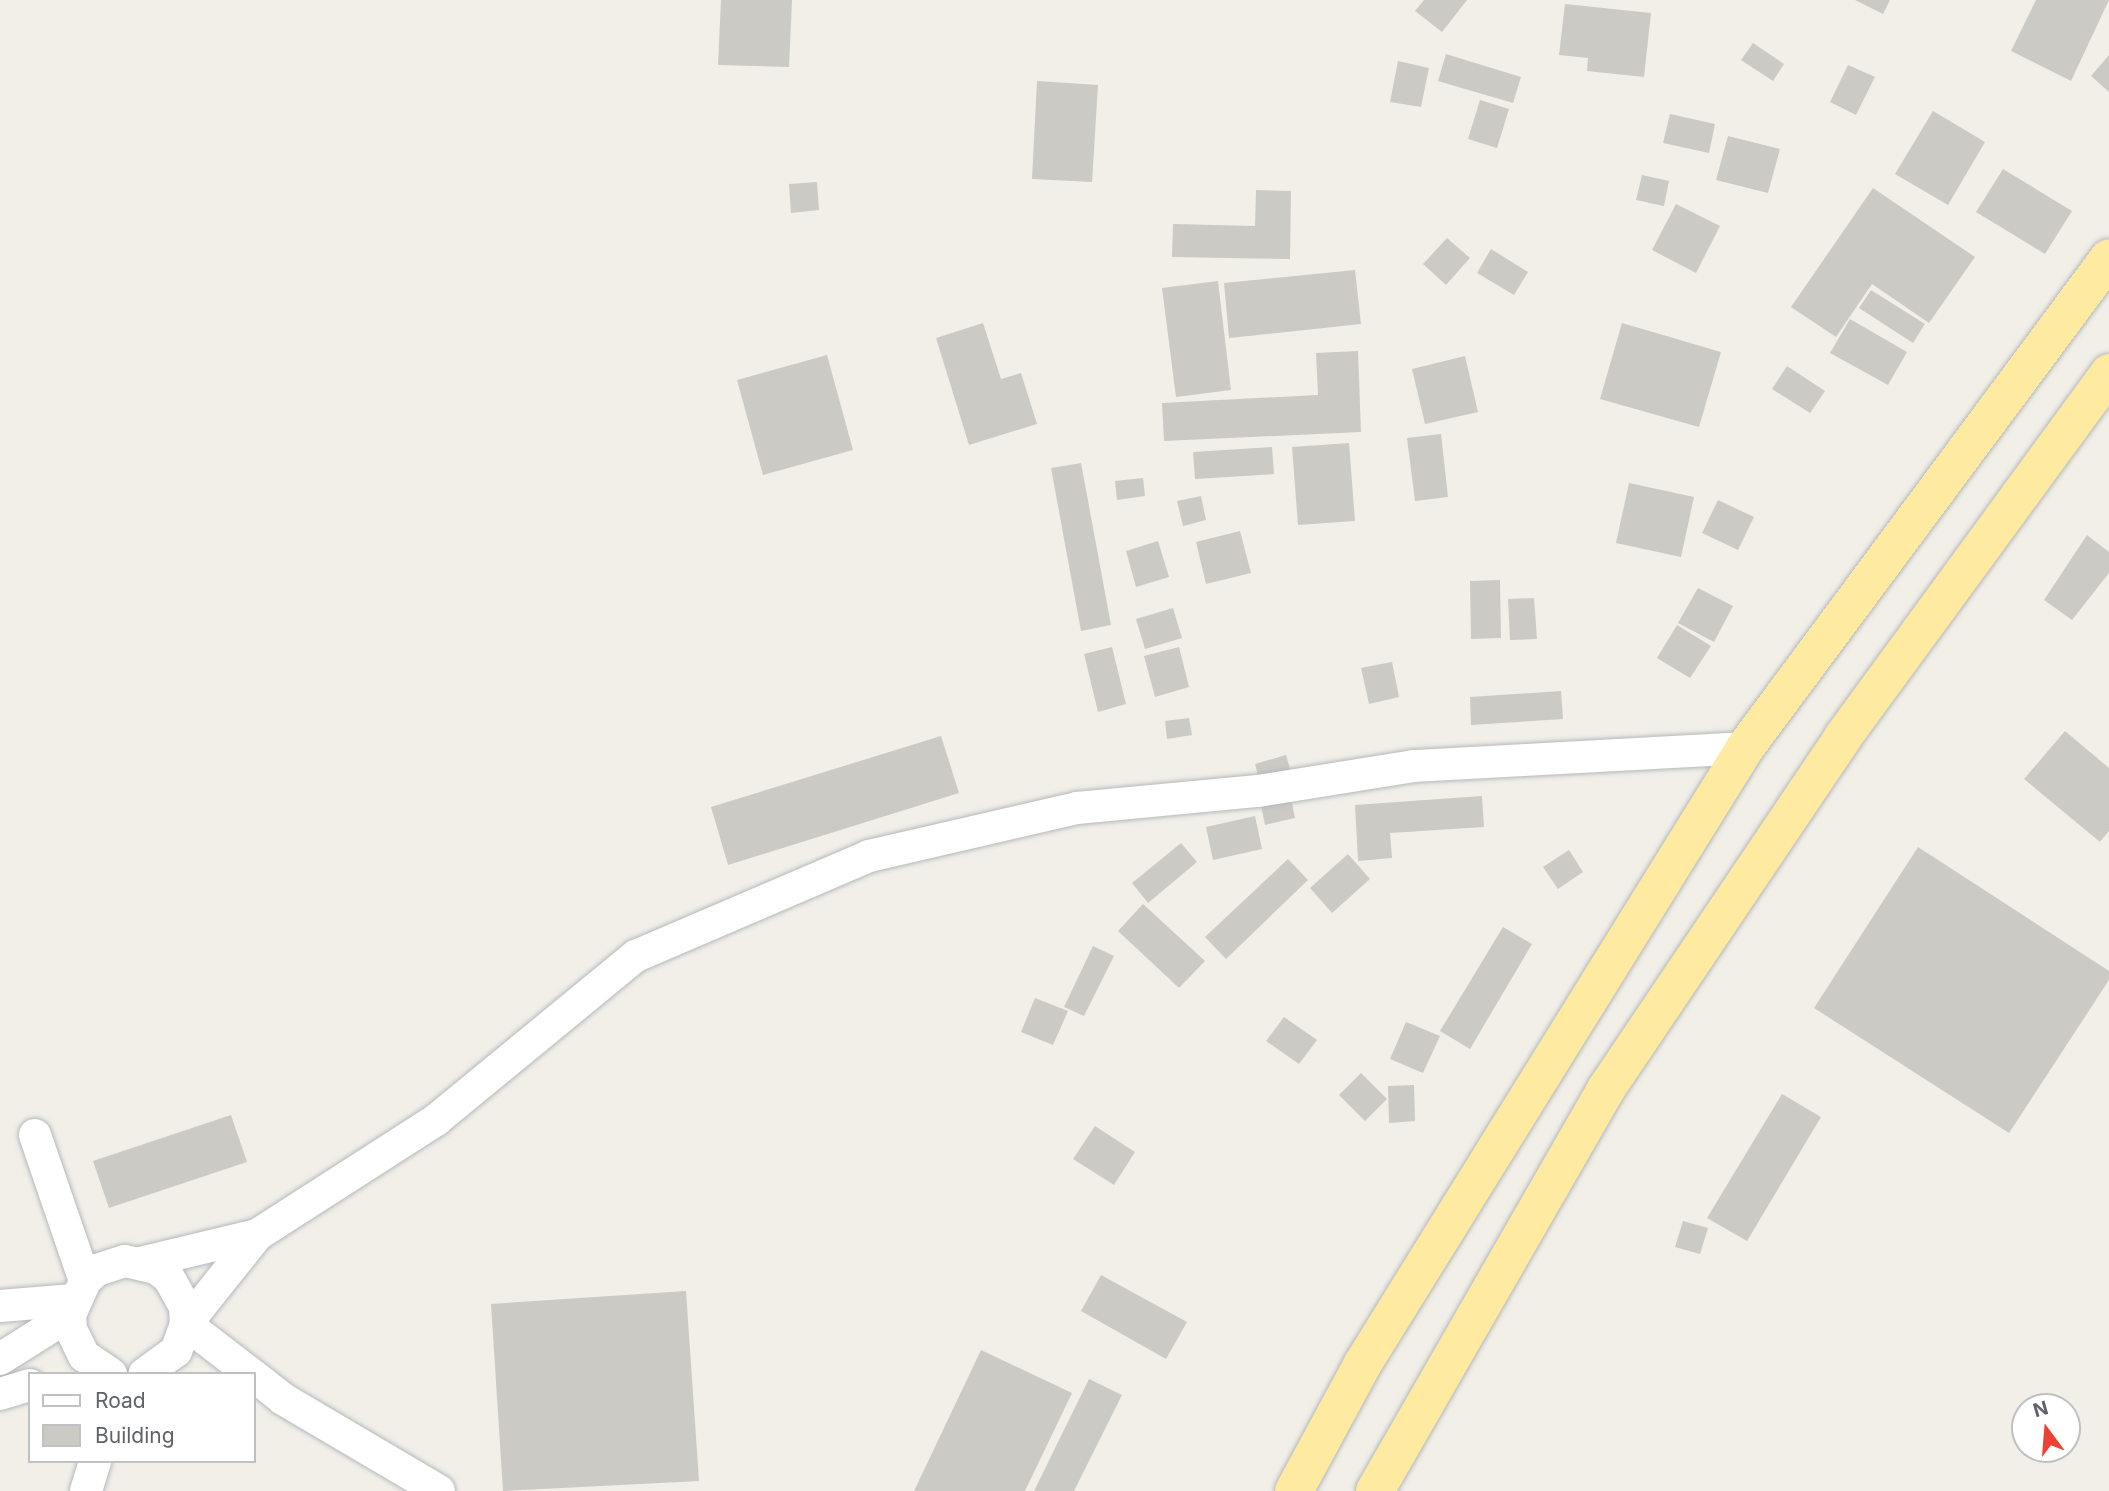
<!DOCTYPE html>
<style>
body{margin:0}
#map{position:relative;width:2109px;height:1491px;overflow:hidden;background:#f1efe8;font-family:Inter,sans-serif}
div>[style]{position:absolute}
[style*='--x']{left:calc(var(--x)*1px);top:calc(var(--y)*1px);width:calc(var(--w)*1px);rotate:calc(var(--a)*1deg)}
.building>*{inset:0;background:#cccac5}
.roads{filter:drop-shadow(0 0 2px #b5b8bc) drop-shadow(0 0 2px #b5b8bc)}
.minor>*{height:32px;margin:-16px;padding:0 16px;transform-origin:16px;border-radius:16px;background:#fff}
.trunk>*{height:38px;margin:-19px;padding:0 19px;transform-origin:19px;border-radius:19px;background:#feeaa1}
span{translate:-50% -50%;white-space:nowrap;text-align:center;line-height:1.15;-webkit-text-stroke:7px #fff;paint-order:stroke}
.legend{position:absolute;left:28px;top:1372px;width:228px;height:91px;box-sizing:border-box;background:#fff;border:2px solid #bfc1c3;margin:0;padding:9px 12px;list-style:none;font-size:21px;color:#5f6368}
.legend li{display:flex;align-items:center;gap:14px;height:35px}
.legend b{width:35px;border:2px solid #bfc1c3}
.north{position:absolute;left:2011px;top:1393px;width:70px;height:70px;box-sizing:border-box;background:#fff;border:2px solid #bfc1c3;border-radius:50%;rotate:344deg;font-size:19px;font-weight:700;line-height:28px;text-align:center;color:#5f6368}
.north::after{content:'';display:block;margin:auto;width:24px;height:32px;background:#ea4335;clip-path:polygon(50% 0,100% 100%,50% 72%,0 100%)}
</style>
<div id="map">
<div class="building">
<div style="clip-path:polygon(721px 0,792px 0,789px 67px,718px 65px)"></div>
<div style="clip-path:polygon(1424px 0,1467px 0,1442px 32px,1415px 11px)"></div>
<div style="clip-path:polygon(1855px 0,1890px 0,1883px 14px)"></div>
<div style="clip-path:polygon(2036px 0,2109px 0,2071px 81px,2011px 51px)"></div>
<div style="clip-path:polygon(1565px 4px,1651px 13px,1644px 77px,1587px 71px,1588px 58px,1559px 55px)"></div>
<div style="clip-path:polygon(1753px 43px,1784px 64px,1773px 81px,1741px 60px)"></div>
<div style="clip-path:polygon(1446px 54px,1521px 77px,1513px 103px,1438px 81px)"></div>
<div style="clip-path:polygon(2109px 55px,2109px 92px,2091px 76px)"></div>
<div style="clip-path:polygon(1398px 61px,1429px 68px,1421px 107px,1390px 102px)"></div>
<div style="clip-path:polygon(1848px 65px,1875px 77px,1856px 115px,1830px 102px)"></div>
<div style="clip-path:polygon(1037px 81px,1098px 85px,1092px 182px,1032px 179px)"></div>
<div style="clip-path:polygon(1480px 100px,1509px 109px,1497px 148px,1468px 139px)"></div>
<div style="clip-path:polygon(1933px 111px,1985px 142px,1948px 205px,1895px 174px)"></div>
<div style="clip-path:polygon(1670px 114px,1715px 124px,1709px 153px,1663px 143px)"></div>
<div style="clip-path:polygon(1728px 136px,1780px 149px,1768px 193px,1716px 180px)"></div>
<div style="clip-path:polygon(2003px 169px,2072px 211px,2045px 254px,1976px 212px)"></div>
<div style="clip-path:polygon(1642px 175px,1669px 181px,1664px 206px,1636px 200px)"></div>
<div style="clip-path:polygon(817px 182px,819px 210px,791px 213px,789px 184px)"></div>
<div style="clip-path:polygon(1873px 188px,1975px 257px,1929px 323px,1872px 284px,1836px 337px,1791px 307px)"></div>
<div style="clip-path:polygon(1256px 190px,1291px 191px,1290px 259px,1172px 257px,1173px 224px,1255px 226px)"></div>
<div style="clip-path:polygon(1676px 204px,1720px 226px,1696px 273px,1652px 250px)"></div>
<div style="clip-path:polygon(1447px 238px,1470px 258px,1446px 285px,1423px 264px)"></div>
<div style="clip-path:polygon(1491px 249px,1528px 272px,1514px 295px,1477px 273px)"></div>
<div style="clip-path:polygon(1355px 270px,1361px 324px,1229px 338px,1224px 283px)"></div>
<div style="clip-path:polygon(1218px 281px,1231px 390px,1176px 397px,1162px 288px)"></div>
<div style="clip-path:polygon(1871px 290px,1925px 324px,1913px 343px,1859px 308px)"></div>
<div style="clip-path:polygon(1850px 319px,1907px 352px,1888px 385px,1830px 353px)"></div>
<div style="clip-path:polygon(983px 323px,1001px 379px,1021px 373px,1037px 424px,969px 445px,936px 338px)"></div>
<div style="clip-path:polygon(1622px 323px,1721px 352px,1699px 427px,1600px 399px)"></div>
<div style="clip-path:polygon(1358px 351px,1361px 432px,1164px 441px,1162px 403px,1318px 395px,1316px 353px)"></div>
<div style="clip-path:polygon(827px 355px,853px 450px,763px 475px,737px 380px)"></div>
<div style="clip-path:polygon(1465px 356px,1478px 412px,1425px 424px,1412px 369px)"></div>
<div style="clip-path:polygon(1787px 366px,1825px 391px,1810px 413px,1772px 389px)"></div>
<div style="clip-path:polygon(1441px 434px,1448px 497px,1415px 501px,1407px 438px)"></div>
<div style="clip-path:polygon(1349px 443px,1355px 521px,1298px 525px,1292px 447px)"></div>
<div style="clip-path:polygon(1272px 447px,1274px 474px,1195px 479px,1193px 452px)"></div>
<div style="clip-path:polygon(1081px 463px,1111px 625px,1081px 631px,1051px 468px)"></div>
<div style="clip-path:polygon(1143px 478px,1145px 496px,1117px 500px,1115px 481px)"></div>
<div style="clip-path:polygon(1629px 483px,1694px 497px,1681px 557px,1616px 543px)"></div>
<div style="clip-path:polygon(1201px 496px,1206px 520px,1183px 526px,1177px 501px)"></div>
<div style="clip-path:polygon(1718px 500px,1754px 517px,1738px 550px,1702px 533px)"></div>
<div style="clip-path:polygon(1240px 531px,1251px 573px,1206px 584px,1196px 542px)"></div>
<div style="clip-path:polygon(2087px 535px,2109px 552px,2109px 573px,2072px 620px,2044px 600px)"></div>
<div style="clip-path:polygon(1158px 541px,1169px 577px,1136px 587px,1126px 551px)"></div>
<div style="clip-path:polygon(1500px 580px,1501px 638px,1471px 639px,1470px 581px)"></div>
<div style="clip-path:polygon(1698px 588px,1733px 606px,1714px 642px,1678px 623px)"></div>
<div style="clip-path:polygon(1534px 598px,1537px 639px,1510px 640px,1508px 599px)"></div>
<div style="clip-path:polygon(1173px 608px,1182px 638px,1145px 649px,1136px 619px)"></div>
<div style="clip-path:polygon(1677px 625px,1711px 646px,1690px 678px,1657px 658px)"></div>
<div style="clip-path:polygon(1112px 647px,1126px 704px,1098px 712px,1084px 654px)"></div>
<div style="clip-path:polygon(1179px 647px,1189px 687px,1155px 697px,1144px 656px)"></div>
<div style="clip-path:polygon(1392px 662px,1399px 697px,1369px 704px,1361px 668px)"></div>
<div style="clip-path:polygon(1561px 691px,1563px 719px,1471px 725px,1470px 697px)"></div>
<div style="clip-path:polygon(1189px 718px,1192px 735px,1167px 739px,1165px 721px)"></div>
<div style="clip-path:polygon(2065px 731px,2109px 768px,2109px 831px,2100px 842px,2024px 779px)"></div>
<div style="clip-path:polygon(941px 736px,959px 793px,728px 865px,711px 807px)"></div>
<div style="clip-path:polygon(1286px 755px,1294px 783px,1262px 791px,1255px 764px)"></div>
<div style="clip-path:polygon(1289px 789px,1295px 818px,1265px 825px,1259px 795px)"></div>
<div style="clip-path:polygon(1482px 796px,1484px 827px,1390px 833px,1392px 858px,1358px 861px,1355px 805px)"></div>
<div style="clip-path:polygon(1255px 816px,1262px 849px,1213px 860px,1206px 827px)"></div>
<div style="clip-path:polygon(1181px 843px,1197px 862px,1148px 903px,1132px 883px)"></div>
<div style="clip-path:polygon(1918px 847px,2109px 971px,2109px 980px,2009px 1133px,1814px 1008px)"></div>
<div style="clip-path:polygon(1569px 850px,1583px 872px,1558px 889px,1543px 867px)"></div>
<div style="clip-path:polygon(1348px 854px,1370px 879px,1332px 913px,1310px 888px)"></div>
<div style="clip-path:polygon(1288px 859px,1308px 880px,1226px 959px,1205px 937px)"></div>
<div style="clip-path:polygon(1143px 904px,1205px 961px,1179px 988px,1118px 931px)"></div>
<div style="clip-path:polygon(1503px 927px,1532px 944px,1470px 1049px,1440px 1031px)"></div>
<div style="clip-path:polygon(1093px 946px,1114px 956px,1084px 1016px,1064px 1007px)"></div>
<div style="clip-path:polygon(1035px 998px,1068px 1011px,1053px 1045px,1021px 1032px)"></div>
<div style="clip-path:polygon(1284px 1017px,1317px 1040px,1299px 1064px,1266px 1041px)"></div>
<div style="clip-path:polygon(1406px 1022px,1440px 1036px,1423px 1073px,1390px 1059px)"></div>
<div style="clip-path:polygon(1361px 1073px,1387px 1099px,1365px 1121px,1339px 1095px)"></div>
<div style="clip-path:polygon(1414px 1085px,1415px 1121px,1389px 1123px,1388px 1086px)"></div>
<div style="clip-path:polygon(1782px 1094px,1821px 1117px,1747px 1241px,1707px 1218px)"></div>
<div style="clip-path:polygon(231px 1115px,247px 1162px,109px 1208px,93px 1161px)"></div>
<div style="clip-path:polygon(1095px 1126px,1135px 1152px,1114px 1185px,1073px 1159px)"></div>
<div style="clip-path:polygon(1683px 1221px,1708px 1228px,1700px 1254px,1675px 1247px)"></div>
<div style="clip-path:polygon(1101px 1275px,1187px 1322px,1166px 1359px,1081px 1311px)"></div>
<div style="clip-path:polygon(686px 1291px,699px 1481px,503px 1491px,491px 1304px)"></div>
<div style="clip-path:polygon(981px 1350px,1072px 1393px,1025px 1491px,914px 1491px)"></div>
<div style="clip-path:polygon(1089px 1379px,1122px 1395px,1074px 1491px,1034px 1491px)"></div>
</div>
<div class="roads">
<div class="minor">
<div style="--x:35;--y:1135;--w:154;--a:71.1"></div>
<div style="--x:140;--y:1263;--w:120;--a:-13.5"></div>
<div style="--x:0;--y:1306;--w:73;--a:-4.7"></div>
<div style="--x:0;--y:1359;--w:83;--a:-32.2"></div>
<div style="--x:111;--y:1374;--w:32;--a:-146"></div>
<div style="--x:84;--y:1356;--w:30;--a:-116"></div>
<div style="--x:71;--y:1329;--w:14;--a:-94"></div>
<div style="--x:70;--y:1315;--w:37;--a:-66"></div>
<div style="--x:85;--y:1281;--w:16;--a:-43"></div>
<div style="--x:97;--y:1270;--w:29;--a:-18"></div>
<div style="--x:125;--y:1261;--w:32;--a:13"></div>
<div style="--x:156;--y:1268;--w:16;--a:38"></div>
<div style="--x:169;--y:1278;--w:33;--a:61"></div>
<div style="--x:185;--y:1307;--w:17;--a:87"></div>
<div style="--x:186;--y:1324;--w:29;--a:110"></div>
<div style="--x:176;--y:1351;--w:39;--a:144"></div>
<div style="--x:251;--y:1374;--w:82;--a:-142.4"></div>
<div style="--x:186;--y:1324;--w:114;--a:-51.4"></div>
<div style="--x:257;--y:1235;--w:213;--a:-32.7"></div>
<div style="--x:436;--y:1120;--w:259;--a:-39.4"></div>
<div style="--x:636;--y:956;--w:254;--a:-23.2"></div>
<div style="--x:869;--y:856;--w:213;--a:-13"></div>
<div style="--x:1077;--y:808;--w:182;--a:-5.4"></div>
<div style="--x:1258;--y:791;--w:158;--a:-9.1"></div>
<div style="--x:1414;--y:766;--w:331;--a:-3.1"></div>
<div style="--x:254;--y:1376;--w:37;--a:38"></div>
<div style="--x:283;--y:1399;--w:181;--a:30.5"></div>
<div style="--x:0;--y:1394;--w:31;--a:-17"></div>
<div style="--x:86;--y:1491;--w:31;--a:-73"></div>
</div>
<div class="trunk">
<div style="--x:1294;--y:1491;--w:143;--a:-61.6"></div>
<div style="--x:1362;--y:1365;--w:726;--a:-58.17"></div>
<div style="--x:1745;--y:748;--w:610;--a:-53.39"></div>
<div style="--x:1375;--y:1491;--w:464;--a:-60.1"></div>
<div style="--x:1606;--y:1089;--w:424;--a:-56"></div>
<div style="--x:1843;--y:737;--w:451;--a:-53.8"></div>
</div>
</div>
<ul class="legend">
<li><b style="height:9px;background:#fff"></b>Road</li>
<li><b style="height:19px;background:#cccac5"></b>Building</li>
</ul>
<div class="north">N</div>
</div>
